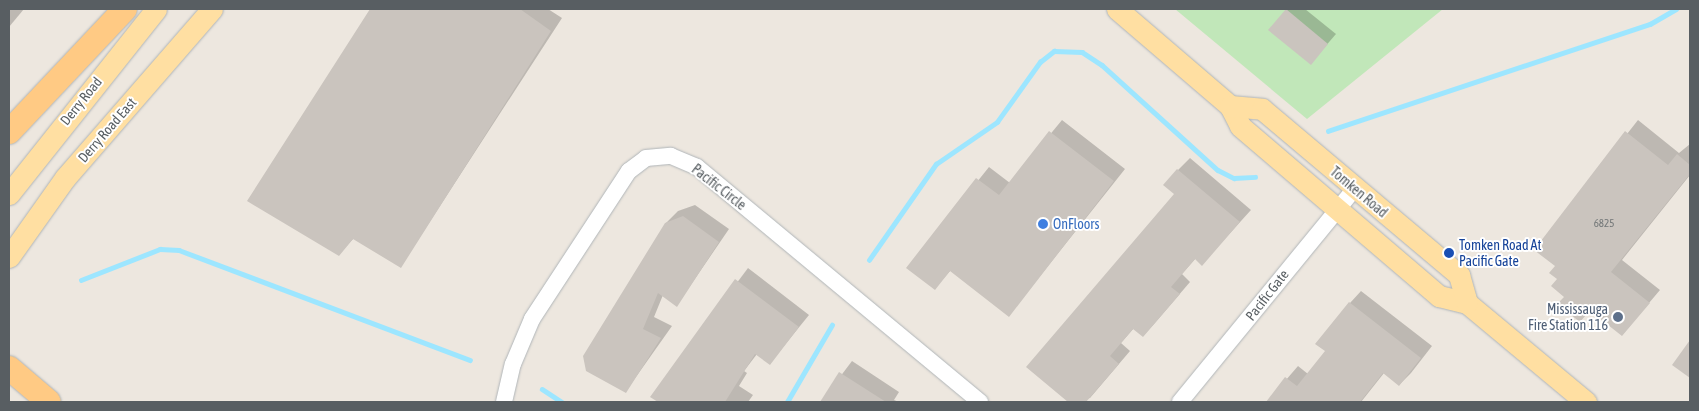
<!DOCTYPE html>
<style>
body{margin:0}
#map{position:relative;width:1699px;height:411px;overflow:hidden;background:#ede7df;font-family:"Asap Condensed",sans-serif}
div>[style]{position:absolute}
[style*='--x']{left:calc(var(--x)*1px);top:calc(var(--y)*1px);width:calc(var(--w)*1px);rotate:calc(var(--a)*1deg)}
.green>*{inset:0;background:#c1e7b9}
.shadow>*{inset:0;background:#0003}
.stream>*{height:4.5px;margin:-2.25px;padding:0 2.25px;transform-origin:2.25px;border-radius:2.25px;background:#9de6ff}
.building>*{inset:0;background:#cac4be}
.roads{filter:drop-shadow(0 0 1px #b0b5b8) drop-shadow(0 0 1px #b0b5b8)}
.minor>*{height:16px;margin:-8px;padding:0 8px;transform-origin:8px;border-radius:8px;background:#fff}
.major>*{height:21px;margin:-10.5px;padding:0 10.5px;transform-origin:10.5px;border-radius:10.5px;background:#ffdfa2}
.highway>*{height:24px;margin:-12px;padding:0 12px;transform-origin:12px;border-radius:12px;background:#ffca84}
.dots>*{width:14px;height:14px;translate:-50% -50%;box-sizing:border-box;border:2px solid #fff;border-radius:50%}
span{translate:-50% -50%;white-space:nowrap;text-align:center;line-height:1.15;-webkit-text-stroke:4px #fff;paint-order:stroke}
.number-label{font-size:11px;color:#747879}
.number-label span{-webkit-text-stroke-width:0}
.street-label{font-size:14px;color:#585e62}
.shop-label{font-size:14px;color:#366cbe}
.left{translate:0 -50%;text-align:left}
.transit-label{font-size:14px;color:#164399}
.service-label{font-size:14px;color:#4e5e75}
.right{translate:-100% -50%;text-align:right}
.frame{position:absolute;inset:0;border:10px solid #585e62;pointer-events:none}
</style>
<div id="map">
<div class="green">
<div style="clip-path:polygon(1175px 9px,1443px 9px,1307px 119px)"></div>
</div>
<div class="shadow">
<div style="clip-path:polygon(9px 9px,24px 9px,9px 27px)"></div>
<div style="clip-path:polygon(372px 9px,548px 9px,562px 18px,401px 266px,354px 238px,339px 254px,249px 201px)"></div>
<div style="clip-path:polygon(1288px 9px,1305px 9px,1336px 34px,1311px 63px,1270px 30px)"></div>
<div style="clip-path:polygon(1062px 120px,1125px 169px,1009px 315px,951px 270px,935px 288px,908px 268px,989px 167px,1010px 183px)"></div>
<div style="clip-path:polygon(1638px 120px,1679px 153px,1690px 144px,1690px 175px,1622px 260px,1660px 290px,1622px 335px,1591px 310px,1580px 321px,1556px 266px,1536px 250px)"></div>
<div style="clip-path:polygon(1190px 158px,1251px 210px,1202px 264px,1196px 258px,1182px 274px,1190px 282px,1154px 324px,1143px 336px,1134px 328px,1121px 343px,1130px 351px,1090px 398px,1070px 402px,1028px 367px,1176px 194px,1178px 170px)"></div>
<div style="clip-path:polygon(695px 205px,729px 229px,677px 305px,663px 295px,654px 317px,672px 326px,626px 391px,666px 223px,678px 211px)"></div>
<div style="clip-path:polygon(748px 268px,809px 315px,770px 363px,757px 354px,744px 371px,747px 373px,739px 386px,753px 395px,748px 402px,661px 402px,652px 396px)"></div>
<div style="clip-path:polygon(1361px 291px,1432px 346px,1411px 373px,1399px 385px,1384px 373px,1361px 402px,1267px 402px,1298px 366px,1308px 374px,1326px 351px,1350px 303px)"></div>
<div style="clip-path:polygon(852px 361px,899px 392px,894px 400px,899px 402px,821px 402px)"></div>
</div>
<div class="stream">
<div style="--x:1328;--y:131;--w:339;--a:-18.4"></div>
<div style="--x:1650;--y:24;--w:30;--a:-30"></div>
<div style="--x:869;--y:260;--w:117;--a:-55.1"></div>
<div style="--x:936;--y:164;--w:74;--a:-34.5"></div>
<div style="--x:997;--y:122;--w:74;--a:-54.4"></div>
<div style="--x:1040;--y:62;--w:18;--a:-38"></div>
<div style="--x:1054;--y:51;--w:28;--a:2"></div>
<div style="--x:1082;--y:52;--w:24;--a:33"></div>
<div style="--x:1102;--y:65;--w:156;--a:42.2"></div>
<div style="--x:1218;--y:170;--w:18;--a:27"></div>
<div style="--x:1234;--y:178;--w:21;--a:-3"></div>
<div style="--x:81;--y:280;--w:85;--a:-21.4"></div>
<div style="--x:160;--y:249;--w:19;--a:3"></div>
<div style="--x:179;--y:250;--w:311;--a:20.7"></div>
<div style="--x:542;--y:389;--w:24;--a:33"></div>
<div style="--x:787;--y:402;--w:89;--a:-59.7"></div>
</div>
<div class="building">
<div style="clip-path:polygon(370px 9px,520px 9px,551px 31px,401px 268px,353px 239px,339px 256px,247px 201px)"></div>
<div style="clip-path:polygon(1286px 9px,1328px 44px,1311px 65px,1268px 30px)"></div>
<div style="clip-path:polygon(1049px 131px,1114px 181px,1009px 317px,950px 271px,935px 290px,906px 268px,976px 178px,999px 195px)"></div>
<div style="clip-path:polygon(1625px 131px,1668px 165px,1677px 154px,1690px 165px,1690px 174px,1611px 272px,1650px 303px,1622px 336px,1589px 310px,1580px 322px,1557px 304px,1564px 297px,1551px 286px,1557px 279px,1549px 273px,1555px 266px,1534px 250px)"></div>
<div style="clip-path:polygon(1177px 169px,1240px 222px,1202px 266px,1195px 259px,1171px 287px,1180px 294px,1143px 337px,1133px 329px,1110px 356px,1119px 364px,1086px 402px,1068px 402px,1026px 367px,1174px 194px,1163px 185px)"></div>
<div style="clip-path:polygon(683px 216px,719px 242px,677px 307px,658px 293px,643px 329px,661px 338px,626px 393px,586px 371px,583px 356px,665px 223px)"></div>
<div style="clip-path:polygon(735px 279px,799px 327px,770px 365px,755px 354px,725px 402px,658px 402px,650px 397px)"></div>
<div style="clip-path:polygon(1349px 302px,1421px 358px,1399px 386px,1383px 373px,1360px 402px,1266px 402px,1285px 377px,1297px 386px,1325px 351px,1315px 344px)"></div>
<div style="clip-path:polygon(1690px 340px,1690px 378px,1672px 365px)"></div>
<div style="clip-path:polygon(839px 372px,886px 402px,820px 402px)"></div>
</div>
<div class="roads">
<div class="minor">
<div style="--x:504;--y:402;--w:39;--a:-77"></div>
<div style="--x:513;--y:364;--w:49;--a:-67.1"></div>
<div style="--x:532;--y:319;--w:177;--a:-56.8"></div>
<div style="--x:629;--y:171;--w:21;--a:-37"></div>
<div style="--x:646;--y:158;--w:25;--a:-5"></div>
<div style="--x:671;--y:156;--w:28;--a:23"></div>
<div style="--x:697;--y:167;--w:368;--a:39.7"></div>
<div style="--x:1180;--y:402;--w:276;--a:-50.7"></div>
</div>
<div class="major">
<div style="--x:1117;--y:9;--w:149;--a:40.6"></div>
<div style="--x:1230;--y:106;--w:22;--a:63"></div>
<div style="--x:1240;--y:126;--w:262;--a:40.5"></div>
<div style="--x:1439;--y:296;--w:29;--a:14"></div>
<div style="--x:1467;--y:303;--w:155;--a:39.8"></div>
<div style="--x:1230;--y:106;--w:32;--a:5"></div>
<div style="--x:1262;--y:109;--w:258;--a:40.1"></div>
<div style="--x:1459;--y:275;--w:29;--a:74"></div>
<div style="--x:9;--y:194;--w:236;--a:-51.5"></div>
<div style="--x:9;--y:257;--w:97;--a:-54.7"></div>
<div style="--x:65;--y:178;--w:224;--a:-49"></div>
</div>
<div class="highway">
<div style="--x:9;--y:132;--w:169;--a:-46.7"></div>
<div style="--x:9;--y:368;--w:52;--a:40.4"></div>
</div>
</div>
<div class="dots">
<div style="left:1043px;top:224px;background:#3f7fe0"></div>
<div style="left:1449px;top:253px;background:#1a4fb4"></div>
<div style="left:1618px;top:317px;background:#5c6f8a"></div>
</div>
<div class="number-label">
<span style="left:1604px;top:223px">6825</span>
</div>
<div class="street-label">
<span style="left:81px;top:101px;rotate:-51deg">Derry Road</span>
<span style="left:107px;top:130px;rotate:-49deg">Derry Road East</span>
<span style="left:719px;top:187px;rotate:38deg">Pacific Circle</span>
<span style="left:1359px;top:192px;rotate:40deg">Tomken Road</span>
<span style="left:1267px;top:295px;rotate:-52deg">Pacific Gate</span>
</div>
<div class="shop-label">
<span class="left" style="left:1053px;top:224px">OnFloors</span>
</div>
<div class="transit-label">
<span class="left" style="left:1459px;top:253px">Tomken Road At<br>Pacific Gate</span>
</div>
<div class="service-label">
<span class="right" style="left:1608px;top:317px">Mississauga<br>Fire Station 116</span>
</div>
<div class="frame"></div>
</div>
